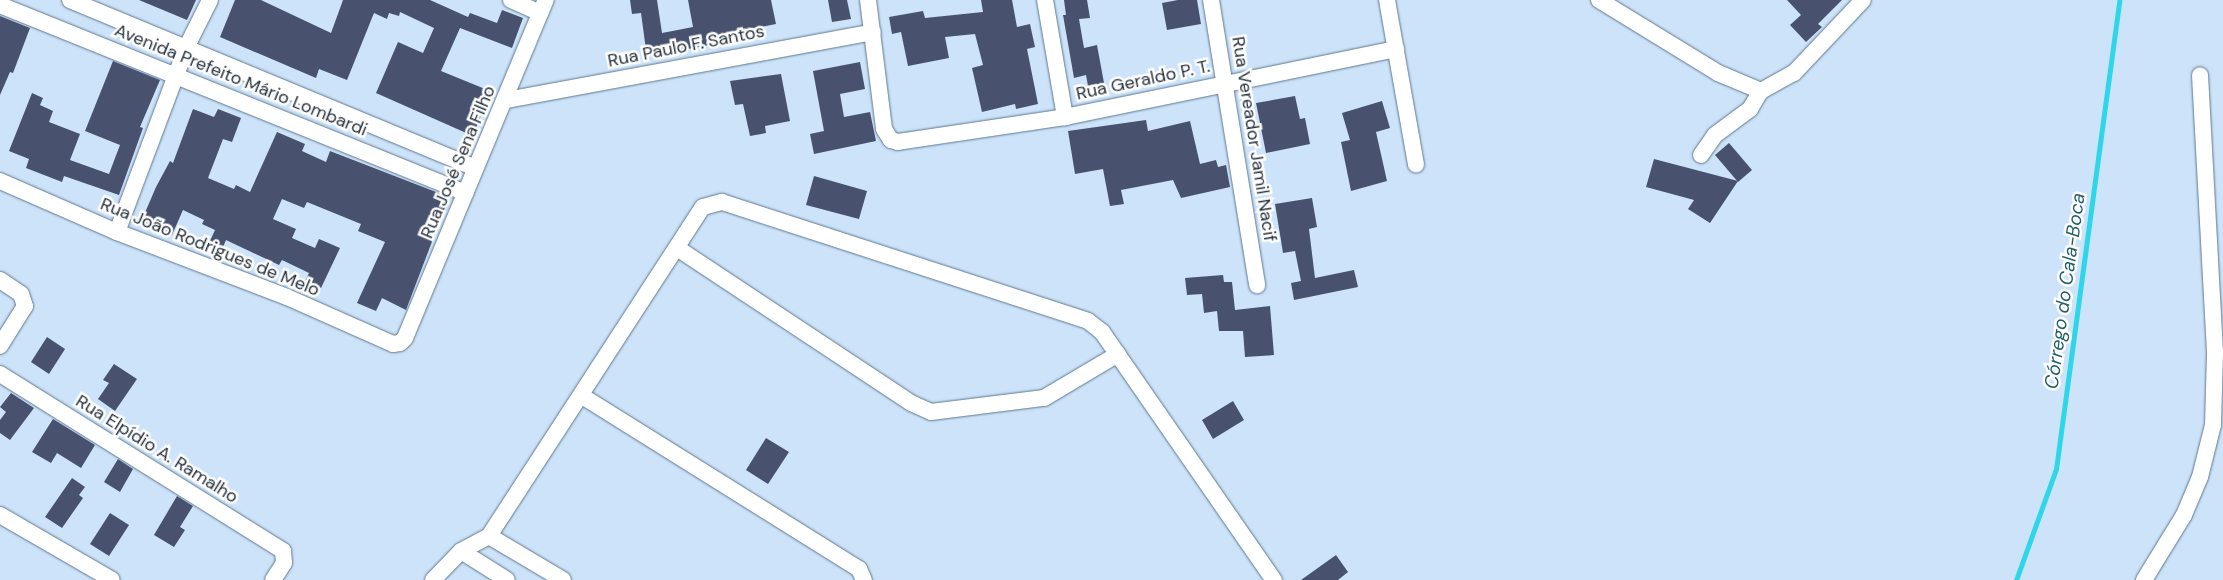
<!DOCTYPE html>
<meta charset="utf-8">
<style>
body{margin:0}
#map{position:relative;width:2223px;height:580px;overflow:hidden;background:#cce3f9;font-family:"DM Sans",sans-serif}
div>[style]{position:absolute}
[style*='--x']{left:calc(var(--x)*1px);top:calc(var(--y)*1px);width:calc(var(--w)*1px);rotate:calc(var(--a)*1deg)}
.stream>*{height:5px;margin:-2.5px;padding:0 2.5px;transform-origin:2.5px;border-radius:2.5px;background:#2fd6e9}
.building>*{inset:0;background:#48526f}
.roads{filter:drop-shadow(0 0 1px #5e7790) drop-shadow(0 0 1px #5e7790)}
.street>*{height:16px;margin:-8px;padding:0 8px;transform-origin:8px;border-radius:8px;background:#fff}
span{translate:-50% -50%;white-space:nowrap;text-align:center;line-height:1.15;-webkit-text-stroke:5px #fff;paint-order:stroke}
.street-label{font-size:18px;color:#29333e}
.water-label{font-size:19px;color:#216068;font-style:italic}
</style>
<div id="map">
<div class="stream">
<div style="--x:2016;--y:580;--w:118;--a:-70.2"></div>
<div style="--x:2056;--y:469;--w:473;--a:-82.3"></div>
</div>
<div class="building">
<div style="clip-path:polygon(139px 0,196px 0,187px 20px)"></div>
<div style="clip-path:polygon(235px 0,261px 0,331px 33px,343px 0,430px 0,468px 17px,470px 13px,497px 23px,502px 10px,523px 18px,512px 48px,460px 28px,441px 71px,490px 91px,473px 136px,376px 93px,398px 42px,423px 53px,434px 28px,400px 12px,399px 16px,389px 13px,387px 19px,374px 13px,347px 80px,319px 69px,316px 78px,220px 37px)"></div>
<div style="clip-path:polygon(630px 0,657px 0,662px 33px,693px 27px,688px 0,771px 0,776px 24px,719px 35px,721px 43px,671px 52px,670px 47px,646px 50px,641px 13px,632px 14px)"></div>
<div style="clip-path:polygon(828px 0,847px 0,851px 19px,832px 22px)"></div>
<div style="clip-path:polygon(981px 0,1012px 0,1017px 27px,1030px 24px,1035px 47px,1027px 49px,1038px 104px,1016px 109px,1015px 104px,982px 112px,972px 68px,983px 65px,975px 34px,945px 37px,949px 58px,908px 66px,901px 32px,892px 34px,889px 17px,923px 11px,925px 18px,983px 12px)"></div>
<div style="clip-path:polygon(1064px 0,1087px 0,1090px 18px,1079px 19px,1084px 48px,1097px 45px,1104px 83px,1088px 86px,1086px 75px,1074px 78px,1063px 15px,1066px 15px)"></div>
<div style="clip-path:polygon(1178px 0,1197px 0,1201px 24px,1167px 30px,1162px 3px)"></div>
<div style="clip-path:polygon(1787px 0,1842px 0,1818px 24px,1822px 27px,1806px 42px,1790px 25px,1801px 15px)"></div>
<div style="clip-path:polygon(0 16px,30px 28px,13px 73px,10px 72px,0 95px)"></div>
<div style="clip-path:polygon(113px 61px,160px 80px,140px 127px,143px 128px,119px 195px,64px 176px,62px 182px,26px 168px,29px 159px,9px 151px,32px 93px,43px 98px,40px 105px,53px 111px,49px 122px,80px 134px,70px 160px,109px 174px,120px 145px,85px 131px)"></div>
<div style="clip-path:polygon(860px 62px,865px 89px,840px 94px,844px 117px,870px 112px,876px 141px,814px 154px,810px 134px,824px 131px,813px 71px)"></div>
<div style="clip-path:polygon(781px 74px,790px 121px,765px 126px,766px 133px,750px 136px,743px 104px,735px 105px,730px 81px)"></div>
<div style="clip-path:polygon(1295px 96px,1300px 119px,1305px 118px,1310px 144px,1266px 153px,1256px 103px)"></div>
<div style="clip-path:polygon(1382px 101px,1390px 128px,1376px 132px,1387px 181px,1351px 191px,1341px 142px,1350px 140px,1342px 113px)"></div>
<div style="clip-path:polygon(193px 109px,214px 117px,218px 109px,241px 118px,232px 142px,223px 139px,208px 178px,234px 189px,236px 185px,250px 192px,277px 132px,305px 144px,302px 151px,326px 162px,330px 151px,449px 197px,406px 310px,382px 298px,376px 311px,357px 303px,385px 242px,358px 231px,361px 224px,307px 202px,304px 208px,282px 199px,273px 219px,296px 229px,292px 238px,315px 248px,319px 239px,340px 248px,321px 288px,305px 281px,309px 273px,282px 260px,279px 265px,226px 240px,223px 247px,210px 241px,215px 230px,202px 224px,204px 220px,183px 210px,172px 235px,141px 222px,156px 187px,170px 161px,173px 163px)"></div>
<div style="clip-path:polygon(1146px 120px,1148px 131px,1190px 121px,1200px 164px,1216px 160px,1218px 167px,1226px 165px,1230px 187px,1181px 198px,1173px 180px,1121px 190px,1124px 204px,1110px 206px,1103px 169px,1075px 174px,1068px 131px)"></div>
<div style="clip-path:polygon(1729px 143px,1752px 170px,1738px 182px,1715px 155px)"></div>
<div style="clip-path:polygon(1654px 159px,1738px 181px,1710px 223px,1688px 209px,1694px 200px,1646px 187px)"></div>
<div style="clip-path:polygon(814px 176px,867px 191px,859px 219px,806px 205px)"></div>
<div style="clip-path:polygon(1312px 198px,1317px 227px,1309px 229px,1315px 278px,1354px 270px,1358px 287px,1294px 300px,1291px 283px,1301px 281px,1295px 251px,1283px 253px,1275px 204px)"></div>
<div style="clip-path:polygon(1223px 275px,1224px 282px,1232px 282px,1235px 310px,1270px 306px,1274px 355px,1245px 357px,1243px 331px,1219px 331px,1217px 311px,1204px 313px,1202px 294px,1187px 295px,1185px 278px)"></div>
<div style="clip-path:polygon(47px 337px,65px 349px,49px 374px,31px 362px)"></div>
<div style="clip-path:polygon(114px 364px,137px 379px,115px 411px,98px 399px,109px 383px,103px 380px)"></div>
<div style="clip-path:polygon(11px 393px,34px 408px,10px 440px,0 433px,0 420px,6px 412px,0 407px)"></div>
<div style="clip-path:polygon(1233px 401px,1244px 420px,1213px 439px,1202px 420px)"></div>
<div style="clip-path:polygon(53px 419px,95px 445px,81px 468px,57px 453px,51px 463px,32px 452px)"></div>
<div style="clip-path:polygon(766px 438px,789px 452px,768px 484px,746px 470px)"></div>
<div style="clip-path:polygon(118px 459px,133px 469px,120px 492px,104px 482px)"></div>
<div style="clip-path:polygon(72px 478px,85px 487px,79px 495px,83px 498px,62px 528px,45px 517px)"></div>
<div style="clip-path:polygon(177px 496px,193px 506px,180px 527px,185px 530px,174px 547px,154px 535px)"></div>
<div style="clip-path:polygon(110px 513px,129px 525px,109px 556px,90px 544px)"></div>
<div style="clip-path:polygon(1336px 555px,1348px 572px,1338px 580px,1301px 580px)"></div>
</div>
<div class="roads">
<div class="street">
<div style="--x:70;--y:0;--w:439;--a:22.5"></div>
<div style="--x:511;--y:0;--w:32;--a:24"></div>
<div style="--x:868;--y:0;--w:130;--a:82.9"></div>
<div style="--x:884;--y:129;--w:13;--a:58"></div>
<div style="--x:891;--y:140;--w:7;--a:16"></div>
<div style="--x:898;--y:142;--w:169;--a:-8.5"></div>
<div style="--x:1065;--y:117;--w:338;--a:-11.6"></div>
<div style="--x:1045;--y:0;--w:119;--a:80.3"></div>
<div style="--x:1211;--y:0;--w:289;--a:80.8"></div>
<div style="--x:1387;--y:0;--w:167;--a:80"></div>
<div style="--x:1599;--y:0;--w:140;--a:31.5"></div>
<div style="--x:1718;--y:73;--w:47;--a:22.7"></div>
<div style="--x:0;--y:5;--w:502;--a:21.97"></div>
<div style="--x:507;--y:100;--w:372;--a:-10.5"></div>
<div style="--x:1701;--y:155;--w:24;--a:-55"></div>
<div style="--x:1715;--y:135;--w:44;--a:-36.6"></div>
<div style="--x:1750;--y:109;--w:21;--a:-59"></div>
<div style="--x:1761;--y:91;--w:38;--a:-29"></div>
<div style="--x:1794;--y:73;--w:100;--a:-46.6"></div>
<div style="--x:0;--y:181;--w:128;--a:23.6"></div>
<div style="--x:117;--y:232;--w:182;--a:20.9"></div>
<div style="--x:287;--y:297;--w:116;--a:23.9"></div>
<div style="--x:393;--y:344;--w:7;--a:-8"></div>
<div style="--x:400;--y:343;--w:7;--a:-45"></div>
<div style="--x:405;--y:338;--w:366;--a:-67.4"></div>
<div style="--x:117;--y:232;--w:199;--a:-69.4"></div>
<div style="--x:187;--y:46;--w:51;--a:-63.4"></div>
<div style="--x:677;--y:248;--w:281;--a:33.5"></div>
<div style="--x:911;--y:403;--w:22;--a:24"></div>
<div style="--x:931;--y:412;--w:114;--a:-7.1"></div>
<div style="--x:1044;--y:398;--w:86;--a:-30.7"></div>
<div style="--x:0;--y:280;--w:25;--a:34"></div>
<div style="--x:21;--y:294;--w:13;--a:72"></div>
<div style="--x:25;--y:306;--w:47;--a:122"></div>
<div style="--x:0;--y:374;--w:334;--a:32"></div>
<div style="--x:283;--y:551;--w:12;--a:85"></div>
<div style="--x:284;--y:563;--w:20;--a:123"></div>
<div style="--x:582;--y:396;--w:327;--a:32"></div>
<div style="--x:859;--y:569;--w:12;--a:66"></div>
<div style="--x:0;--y:515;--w:129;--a:30.1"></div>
<div style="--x:489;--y:536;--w:86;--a:30.7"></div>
<div style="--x:461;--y:551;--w:54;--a:32.2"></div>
<div style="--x:433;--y:580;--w:40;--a:-46"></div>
<div style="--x:461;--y:551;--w:32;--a:-28"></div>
<div style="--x:489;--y:536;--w:392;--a:-57"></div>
<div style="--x:703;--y:207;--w:20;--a:-15"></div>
<div style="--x:722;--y:202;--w:385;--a:18"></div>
<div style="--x:1088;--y:321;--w:18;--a:38"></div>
<div style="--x:1102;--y:332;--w:302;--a:55.3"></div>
<div style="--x:2144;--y:580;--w:76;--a:-58.4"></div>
<div style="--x:2184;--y:515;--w:41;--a:-67.2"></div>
<div style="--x:2200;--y:477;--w:54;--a:-76"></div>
<div style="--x:2213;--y:425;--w:73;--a:-88.4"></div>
<div style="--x:2215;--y:352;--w:277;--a:-93.1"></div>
</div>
</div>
<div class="street-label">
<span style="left:686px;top:46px;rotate:-11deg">Rua Paulo F. Santos</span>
<span style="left:241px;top:80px;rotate:22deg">Avenida Prefeito Mário Lombardi</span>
<span style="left:1143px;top:80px;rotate:-12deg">Rua Geraldo P. T.</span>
<span style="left:1254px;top:139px;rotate:81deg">Rua Vereador Jamil Nacif</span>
<span style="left:458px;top:162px;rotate:-67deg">Rua José Sena Filho</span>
<span style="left:210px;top:247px;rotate:22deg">Rua João Rodrigues de Melo</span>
<span style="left:157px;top:449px;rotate:32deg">Rua Elpídio A. Ramalho</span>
</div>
<div class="water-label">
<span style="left:2065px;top:291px;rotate:-82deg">Córrego do Cala-Boca</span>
</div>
</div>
